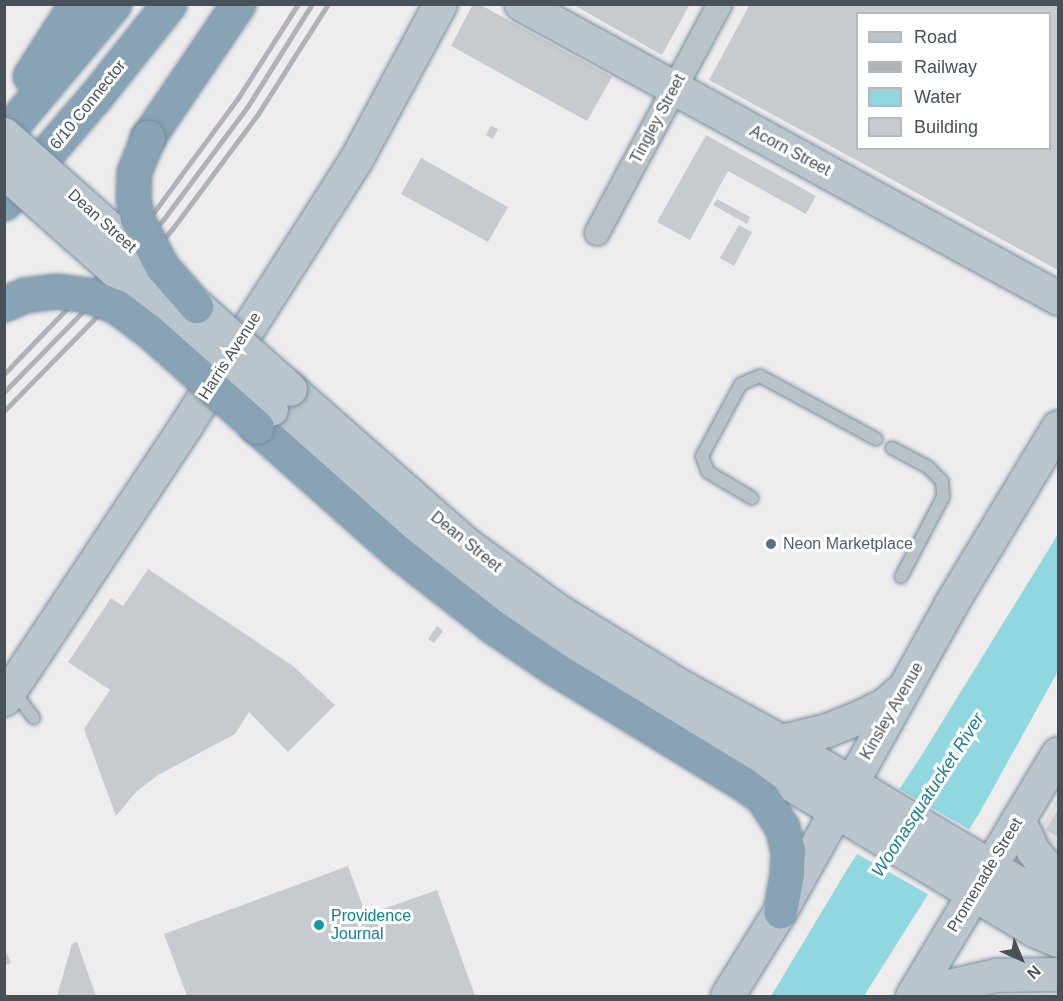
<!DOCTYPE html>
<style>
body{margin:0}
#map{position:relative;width:1063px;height:1001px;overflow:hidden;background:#efeced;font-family:Arial,sans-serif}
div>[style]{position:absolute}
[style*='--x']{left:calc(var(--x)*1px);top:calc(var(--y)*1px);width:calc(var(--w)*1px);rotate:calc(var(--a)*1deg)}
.education>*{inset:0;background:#e0ddde}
.water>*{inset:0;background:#91d7e0}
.pier>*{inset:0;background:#efeced}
.building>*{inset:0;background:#c7cacf}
.roads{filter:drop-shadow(0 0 2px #758ea1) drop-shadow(0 0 2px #758ea1)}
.lane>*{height:12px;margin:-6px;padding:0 6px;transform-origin:6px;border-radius:6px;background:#b9c2c7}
.street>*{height:24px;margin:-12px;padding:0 12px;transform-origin:12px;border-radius:12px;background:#b9c2c7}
.secondary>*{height:33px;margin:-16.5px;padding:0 16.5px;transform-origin:16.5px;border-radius:16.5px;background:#bac4cc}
.highway>*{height:33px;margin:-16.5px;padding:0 16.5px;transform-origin:16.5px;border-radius:16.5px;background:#89a3b6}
.rail>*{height:4.5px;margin:-2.25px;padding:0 2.25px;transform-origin:2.25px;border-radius:2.25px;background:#afb2b6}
.bridges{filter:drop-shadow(0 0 2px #758ea1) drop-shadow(0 0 2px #758ea1)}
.secondary-bridge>*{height:33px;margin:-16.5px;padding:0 16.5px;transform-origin:16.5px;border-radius:16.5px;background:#bac4cc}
.highway-bridge>*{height:33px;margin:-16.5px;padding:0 16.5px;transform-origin:16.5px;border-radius:16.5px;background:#89a3b6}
.dots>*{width:16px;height:16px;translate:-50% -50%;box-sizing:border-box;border:3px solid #fff;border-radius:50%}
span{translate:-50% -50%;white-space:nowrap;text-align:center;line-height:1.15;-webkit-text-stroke:6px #fff;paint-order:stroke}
.street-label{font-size:16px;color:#475157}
.service-label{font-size:16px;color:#4e5e75}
.left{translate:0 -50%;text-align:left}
.culture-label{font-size:16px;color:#0d838f}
.water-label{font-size:18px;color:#1b808e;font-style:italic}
.frame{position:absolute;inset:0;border:6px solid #475157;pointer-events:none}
.legend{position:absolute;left:856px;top:12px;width:195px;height:138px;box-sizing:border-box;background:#fff;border:2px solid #b5b9bc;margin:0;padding:8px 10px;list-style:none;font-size:18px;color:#475157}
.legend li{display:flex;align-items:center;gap:12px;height:30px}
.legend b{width:30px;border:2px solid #b5b9bc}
.north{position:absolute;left:991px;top:929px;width:60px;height:60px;-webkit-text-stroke:4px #fff;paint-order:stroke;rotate:136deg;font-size:16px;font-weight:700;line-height:24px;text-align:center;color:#475157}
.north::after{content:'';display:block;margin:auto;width:21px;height:27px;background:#475157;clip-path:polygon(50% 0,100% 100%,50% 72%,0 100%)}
</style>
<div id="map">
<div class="education">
<div style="clip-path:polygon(1058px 797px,1058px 857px,1039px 830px)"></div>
</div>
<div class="water">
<div style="clip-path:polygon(1058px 534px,1058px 671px,980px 812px,864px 996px,771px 996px,848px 868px,923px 753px)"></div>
</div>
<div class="pier">
<div style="clip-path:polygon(896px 787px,972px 831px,931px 896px,854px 852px)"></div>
</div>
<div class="building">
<div style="clip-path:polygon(473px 4px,479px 4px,612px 77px,587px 121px,451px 46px)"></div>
<div style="clip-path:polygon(572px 4px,690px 4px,662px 55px)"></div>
<div style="clip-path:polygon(evenodd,750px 4px,1058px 4px,1058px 270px,709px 80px,750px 4px,858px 14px,1050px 14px,1050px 148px,858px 148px,858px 14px)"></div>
<div style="clip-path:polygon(491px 126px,498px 129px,493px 139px,486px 135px)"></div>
<div style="clip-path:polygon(706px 135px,816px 196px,806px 214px,728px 171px,690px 240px,657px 222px)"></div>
<div style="clip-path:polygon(421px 158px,508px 207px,488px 242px,401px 194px)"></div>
<div style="clip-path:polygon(717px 199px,750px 217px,747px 224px,713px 205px)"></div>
<div style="clip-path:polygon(739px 225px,752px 232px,734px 266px,720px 258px)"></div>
<div style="clip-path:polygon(148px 569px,293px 666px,335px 705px,288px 752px,249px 712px,235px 734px,158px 775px,136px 792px,116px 816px,84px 729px,110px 690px,68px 662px,111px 598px,123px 606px)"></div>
<div style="clip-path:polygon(437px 626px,443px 631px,434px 643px,428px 639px)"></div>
<div style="clip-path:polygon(1058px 809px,1058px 837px,1046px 830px)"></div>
<div style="clip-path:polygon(348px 866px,366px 915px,437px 890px,475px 996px,187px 996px,164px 934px)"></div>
<div style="clip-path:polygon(77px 942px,96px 996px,57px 996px,72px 944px)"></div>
<div style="clip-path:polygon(4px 947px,11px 963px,4px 966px)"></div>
</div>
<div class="roads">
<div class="lane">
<div style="--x:892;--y:448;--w:41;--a:27.8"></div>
<div style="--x:928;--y:467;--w:20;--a:45"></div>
<div style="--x:942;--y:481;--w:16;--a:86"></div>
<div style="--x:943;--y:497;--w:90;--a:117.7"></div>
<div style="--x:752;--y:498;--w:51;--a:-149.4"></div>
<div style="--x:708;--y:472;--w:17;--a:-111"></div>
<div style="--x:702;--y:456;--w:82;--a:-61.6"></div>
<div style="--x:741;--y:384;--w:21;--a:-23"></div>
<div style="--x:760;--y:376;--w:132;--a:28.5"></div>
<div style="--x:12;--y:689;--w:36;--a:53"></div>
</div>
<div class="street">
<div style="--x:597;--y:233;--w:260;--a:-61.8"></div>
</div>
<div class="secondary">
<div style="--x:521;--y:4;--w:612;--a:28.7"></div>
<div style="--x:290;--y:389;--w:233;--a:41.3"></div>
<div style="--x:465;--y:543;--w:114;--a:36.1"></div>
<div style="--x:557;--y:610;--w:149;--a:31.6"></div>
<div style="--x:684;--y:688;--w:111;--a:28.7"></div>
<div style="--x:781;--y:741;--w:323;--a:30.9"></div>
<div style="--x:271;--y:409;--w:191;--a:41.8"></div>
<div style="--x:413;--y:536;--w:155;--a:37.4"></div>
<div style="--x:536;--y:630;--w:135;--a:33.2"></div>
<div style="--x:649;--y:704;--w:93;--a:28.2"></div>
<div style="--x:731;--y:748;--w:353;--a:31"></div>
<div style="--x:1034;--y:930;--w:26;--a:23"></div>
<div style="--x:4;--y:699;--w:329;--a:-56.4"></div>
<div style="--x:186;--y:425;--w:313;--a:-57.4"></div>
<div style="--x:355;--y:161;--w:179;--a:-61.6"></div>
<div style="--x:781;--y:741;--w:47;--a:-13.4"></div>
<div style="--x:827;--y:730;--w:35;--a:-22"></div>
<div style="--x:859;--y:717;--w:28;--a:-26"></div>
<div style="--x:884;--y:705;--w:20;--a:-41"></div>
<div style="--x:1018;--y:819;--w:35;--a:65"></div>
<div style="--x:1033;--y:851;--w:40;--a:51"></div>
<div style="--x:727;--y:996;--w:100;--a:-58.1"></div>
<div style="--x:780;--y:911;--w:350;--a:-60.9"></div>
<div style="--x:950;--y:605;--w:208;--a:-58.8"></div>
<div style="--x:912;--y:996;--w:283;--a:-59"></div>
<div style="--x:930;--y:996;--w:25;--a:-26"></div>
<div style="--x:953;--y:985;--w:44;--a:-13.1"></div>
<div style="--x:996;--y:975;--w:62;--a:-0.9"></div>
</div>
<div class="highway">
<div style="--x:30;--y:76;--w:85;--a:-57.4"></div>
<div style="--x:4;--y:135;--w:171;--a:-50"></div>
<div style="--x:148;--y:137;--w:161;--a:-55.9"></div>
<div style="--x:4;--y:203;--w:140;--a:-49.4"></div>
<div style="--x:95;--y:97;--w:119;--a:-51.5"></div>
<div style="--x:257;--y:427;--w:190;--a:41.6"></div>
<div style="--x:399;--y:553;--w:117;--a:38"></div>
<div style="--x:491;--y:625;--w:76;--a:34.3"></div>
<div style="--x:554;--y:668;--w:223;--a:31.4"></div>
<div style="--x:744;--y:784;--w:24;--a:36"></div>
<div style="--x:763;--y:798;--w:35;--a:57"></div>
<div style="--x:782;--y:827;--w:25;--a:76"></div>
<div style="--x:788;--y:851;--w:22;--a:93"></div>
<div style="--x:787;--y:873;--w:39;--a:100"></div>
</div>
</div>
<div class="rail">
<div style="--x:4;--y:374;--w:115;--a:-46.1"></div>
<div style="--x:84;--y:291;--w:106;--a:-48.5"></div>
<div style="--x:154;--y:212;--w:142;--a:-53.6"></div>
<div style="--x:238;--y:98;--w:112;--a:-57.4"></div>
<div style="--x:4;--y:392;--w:130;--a:-45.6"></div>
<div style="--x:95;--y:299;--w:104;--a:-49.3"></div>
<div style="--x:163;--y:220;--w:142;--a:-53.3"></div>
<div style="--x:248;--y:106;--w:120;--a:-57.9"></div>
<div style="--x:4;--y:411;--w:143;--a:-45.6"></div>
<div style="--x:104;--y:309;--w:106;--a:-49.6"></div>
<div style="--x:173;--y:228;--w:142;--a:-53.3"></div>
<div style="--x:258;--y:114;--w:130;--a:-57.5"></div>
</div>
<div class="bridges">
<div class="secondary-bridge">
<div style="--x:4;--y:134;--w:383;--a:41.7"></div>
<div style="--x:4;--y:172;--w:357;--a:41.6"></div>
</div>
<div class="highway-bridge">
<div style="--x:148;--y:137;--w:38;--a:112"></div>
<div style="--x:134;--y:172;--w:26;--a:92"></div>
<div style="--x:133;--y:198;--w:21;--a:79"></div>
<div style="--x:137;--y:219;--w:54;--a:62.5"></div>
<div style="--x:162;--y:267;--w:52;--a:48.9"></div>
<div style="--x:4;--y:304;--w:22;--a:-24"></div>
<div style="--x:24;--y:295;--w:32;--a:-7"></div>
<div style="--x:56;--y:291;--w:31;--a:7"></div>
<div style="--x:87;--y:295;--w:31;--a:21"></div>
<div style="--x:116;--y:306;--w:39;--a:37"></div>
<div style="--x:147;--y:329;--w:147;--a:41.7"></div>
</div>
</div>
<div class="dots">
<div style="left:771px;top:544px;background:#5c6f8a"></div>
<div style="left:319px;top:925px;background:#0f9aa8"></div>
</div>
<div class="street-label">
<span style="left:88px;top:105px;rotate:-51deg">6/10 Connector</span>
<span style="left:658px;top:119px;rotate:-62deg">Tingley Street</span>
<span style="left:790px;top:151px;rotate:28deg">Acorn Street</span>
<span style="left:102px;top:221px;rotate:42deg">Dean Street</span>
<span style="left:230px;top:356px;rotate:-57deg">Harris Avenue</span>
<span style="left:466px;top:542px;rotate:39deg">Dean Street</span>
<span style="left:892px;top:711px;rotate:-60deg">Kinsley Avenue</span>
<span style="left:985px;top:875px;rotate:-59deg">Promenade Street</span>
</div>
<div class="service-label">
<span class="left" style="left:783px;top:544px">Neon Marketplace</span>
</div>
<div class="culture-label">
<span class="left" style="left:331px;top:925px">Providence<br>Journal</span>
</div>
<div class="water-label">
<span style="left:928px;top:795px;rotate:-57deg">Woonasquatucket River</span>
</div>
<div class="frame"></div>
<ul class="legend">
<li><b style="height:8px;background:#bac4cc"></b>Road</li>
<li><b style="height:8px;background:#afb2b6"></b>Railway</li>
<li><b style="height:16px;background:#91d7e0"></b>Water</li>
<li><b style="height:16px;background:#c7cacf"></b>Building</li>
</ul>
<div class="north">N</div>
</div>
